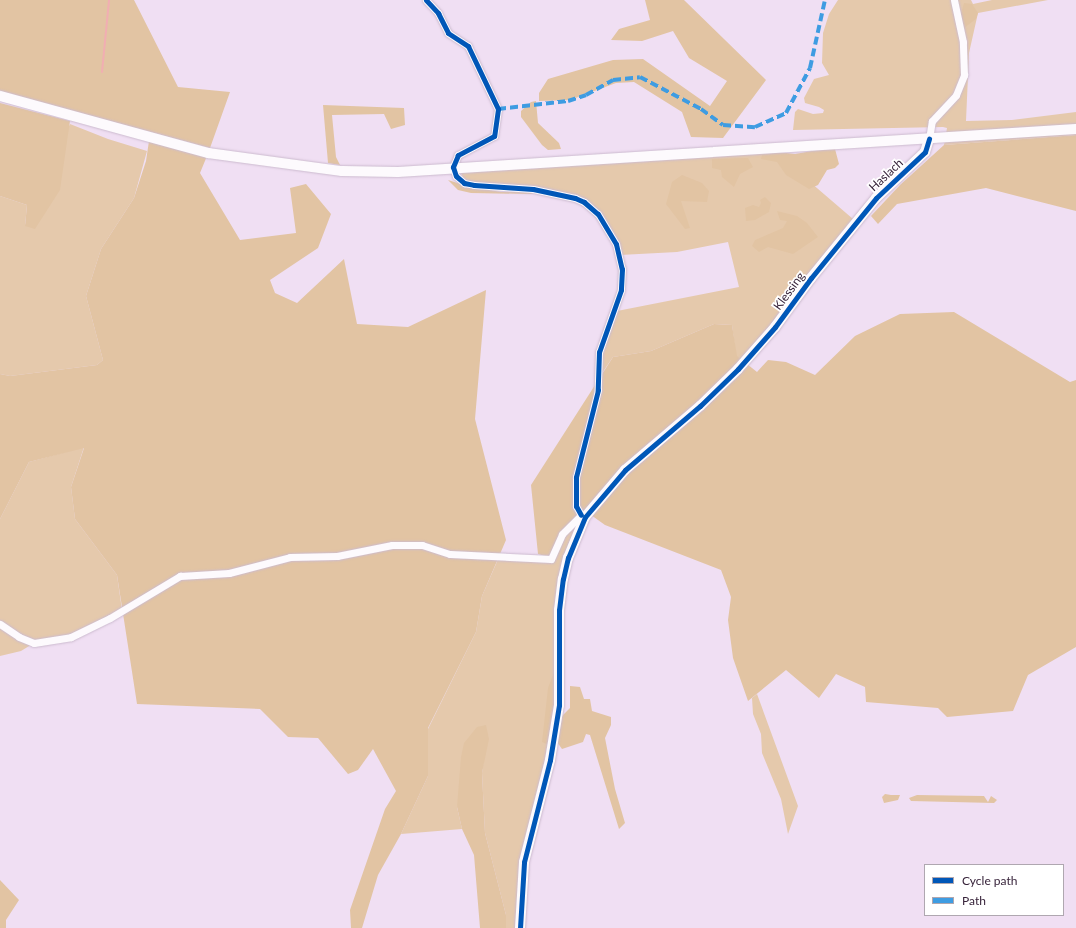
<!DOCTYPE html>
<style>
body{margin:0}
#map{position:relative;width:1076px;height:928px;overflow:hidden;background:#f0dff3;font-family:Lato,sans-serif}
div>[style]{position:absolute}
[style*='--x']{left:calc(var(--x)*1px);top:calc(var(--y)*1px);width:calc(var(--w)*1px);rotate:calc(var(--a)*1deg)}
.green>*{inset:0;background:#e5c9ac}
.forest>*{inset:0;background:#e2c4a3}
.stream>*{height:2px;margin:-1px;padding:0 1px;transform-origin:1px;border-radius:1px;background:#f1aeb2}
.roads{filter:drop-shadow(0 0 1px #ccbbcf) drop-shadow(0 0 1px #ccbbcf)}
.street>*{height:7px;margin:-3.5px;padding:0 3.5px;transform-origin:3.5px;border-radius:3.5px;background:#fdfafd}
.secondary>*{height:10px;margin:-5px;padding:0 5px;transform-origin:5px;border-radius:5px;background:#fdfafd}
.quiet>*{height:4px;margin-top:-2px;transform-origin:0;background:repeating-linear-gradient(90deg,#3e9ce2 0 8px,transparent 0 12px)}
.cycleway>*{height:5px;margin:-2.5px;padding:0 2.5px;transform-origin:2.5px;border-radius:2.5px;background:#0057b8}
span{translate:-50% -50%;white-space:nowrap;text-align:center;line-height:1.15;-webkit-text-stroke:3.5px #fff;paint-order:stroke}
.street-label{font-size:12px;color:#37233a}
.legend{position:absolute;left:924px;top:864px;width:140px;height:52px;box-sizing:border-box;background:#fff;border:1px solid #afa7b0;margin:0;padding:5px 7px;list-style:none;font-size:12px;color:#37233a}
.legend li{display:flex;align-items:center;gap:8px;height:20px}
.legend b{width:20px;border:1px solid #afa7b0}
</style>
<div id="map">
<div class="green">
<div style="clip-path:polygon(838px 0,971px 0,973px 4px,992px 0,1048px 0,978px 13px,969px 53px,966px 121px,1012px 120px,1076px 112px,1076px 135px,944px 145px,947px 128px,943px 127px,793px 130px,795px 112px,798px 109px,813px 114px,823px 113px,824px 110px,819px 107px,805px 103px,804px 98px,814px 79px,829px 75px,822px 63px,823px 33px,829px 14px)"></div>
<div style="clip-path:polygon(70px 124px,108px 139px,147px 151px,134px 198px,101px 249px,86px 296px,103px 360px,97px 365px,10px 376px,0 374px,0 196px,27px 205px,25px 226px)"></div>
<div style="clip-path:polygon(775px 152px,853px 219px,757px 348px,744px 362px,736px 356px,732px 325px,714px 324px,651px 351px,613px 357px,600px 376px,600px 346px,617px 311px,739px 287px,728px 242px,677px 252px,620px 255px,602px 217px,575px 198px,467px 185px,460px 171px)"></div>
<div style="clip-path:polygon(84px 447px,71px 487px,75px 519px,117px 575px,122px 610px,71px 637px,34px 643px,21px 651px,0 656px,0 519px,29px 462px)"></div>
<div style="clip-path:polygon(577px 523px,568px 545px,560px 574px,556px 696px,515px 928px,506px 928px,506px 915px,485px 833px,482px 773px,484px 759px,457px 807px,462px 829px,401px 834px,428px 776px,428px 729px,476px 632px,482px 596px,499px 557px,551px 562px,563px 537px)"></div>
<div style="clip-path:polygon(757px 694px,798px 806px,788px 834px,781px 799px,762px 753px,761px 734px,753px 714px,752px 698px)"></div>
</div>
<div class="forest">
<div style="clip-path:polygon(0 0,134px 0,178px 87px,230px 92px,210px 148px,0 92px)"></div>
<div style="clip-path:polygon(645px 0,684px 0,766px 80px,723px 138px,691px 137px,682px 112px,634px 82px,616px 83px,570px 100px,539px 101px,539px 93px,548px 79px,613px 60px,643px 59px,710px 106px,727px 81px,689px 58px,673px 31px,642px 41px,611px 40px,619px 29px,650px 20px)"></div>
<div style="clip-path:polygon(964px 3px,972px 4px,978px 13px,976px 19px,964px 28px,961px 14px)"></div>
<div style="clip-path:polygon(536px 101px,538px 123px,559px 143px,561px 149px,548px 150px,542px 145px,521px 117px,521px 111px,531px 102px)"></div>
<div style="clip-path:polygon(0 103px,70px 121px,60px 190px,35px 229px,25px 226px,27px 205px,0 196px)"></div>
<div style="clip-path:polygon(323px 105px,404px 108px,405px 125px,391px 129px,384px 114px,332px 115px,336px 157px,340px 165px,328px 163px)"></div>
<div style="clip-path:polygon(1076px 135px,1076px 211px,986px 188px,897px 204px,878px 224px,871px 216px,900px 185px,944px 145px)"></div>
<div style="clip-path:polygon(149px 141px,207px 156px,200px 173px,240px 240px,296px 233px,290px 188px,306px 184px,331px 214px,318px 248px,270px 280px,275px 293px,297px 303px,344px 259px,357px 324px,408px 327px,486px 290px,475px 419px,506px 540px,482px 596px,476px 632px,428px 728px,428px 776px,401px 834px,378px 875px,362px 928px,351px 928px,350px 910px,385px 809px,396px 791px,373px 749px,358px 770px,348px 774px,318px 738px,288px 737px,260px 709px,137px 704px,117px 575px,75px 519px,71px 487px,84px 448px,29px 462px,0 519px,0 374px,10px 376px,97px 365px,103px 360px,86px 296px,101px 249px,134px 198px,146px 161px)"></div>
<div style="clip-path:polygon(823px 149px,835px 149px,839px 164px,835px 168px,827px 170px,818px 185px,809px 189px,786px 175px,777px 162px,761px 159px,762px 155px,769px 151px,795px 154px)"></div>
<div style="clip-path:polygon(748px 158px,753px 167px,740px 174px,734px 187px,722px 177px,721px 170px,712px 168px,712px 159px)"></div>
<div style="clip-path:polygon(682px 175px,702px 183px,709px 191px,707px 202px,681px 201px,690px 228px,685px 229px,666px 204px,672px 182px)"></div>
<div style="clip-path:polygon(448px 180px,467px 186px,501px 192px,535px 192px,531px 194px,471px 193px,458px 190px)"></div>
<div style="clip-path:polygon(765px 197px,771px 203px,769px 212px,755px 220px,746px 221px,745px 208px,753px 205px,759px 207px,761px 203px,760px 200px)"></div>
<div style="clip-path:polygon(777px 211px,797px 216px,807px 223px,818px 237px,793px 254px,768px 247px,759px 252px,752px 246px,755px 240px,783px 228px,787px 221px,780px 220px)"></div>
<div style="clip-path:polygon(954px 312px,1070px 382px,1076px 380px,1076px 647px,1028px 675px,1013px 711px,947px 717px,938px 708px,866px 702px,865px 687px,836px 674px,819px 698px,786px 670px,748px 701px,733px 658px,728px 620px,731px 597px,721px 570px,605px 525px,584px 510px,561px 533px,549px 557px,538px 554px,531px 485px,613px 357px,651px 351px,714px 324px,732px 325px,737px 356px,757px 372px,768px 360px,786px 362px,815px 375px,855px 336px,900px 314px)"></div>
<div style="clip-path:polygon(554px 672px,558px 674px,552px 746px,542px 742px,548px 688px)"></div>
<div style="clip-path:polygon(570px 686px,580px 687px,584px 699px,590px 699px,592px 711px,611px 717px,611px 725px,605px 738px,615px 789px,625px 823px,619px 829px,590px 735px,586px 734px,583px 742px,562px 749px,557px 742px,562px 716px,570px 708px)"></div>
<div style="clip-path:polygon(486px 725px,489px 739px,482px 773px,485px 833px,506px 915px,506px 928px,480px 928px,474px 855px,462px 829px,457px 807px,461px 757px,464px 743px,477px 727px)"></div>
<div style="clip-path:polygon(885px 794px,891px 795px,900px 795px,898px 800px,884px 803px,882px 797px)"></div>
<div style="clip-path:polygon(917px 795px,984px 796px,988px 802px,991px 796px,997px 800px,994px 803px,911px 801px,909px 798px)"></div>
<div style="clip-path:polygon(0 880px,19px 900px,6px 920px,6px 928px,0 928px)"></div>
</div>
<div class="stream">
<div style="--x:102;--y:72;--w:72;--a:-84.4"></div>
</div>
<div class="roads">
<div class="street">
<div style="--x:426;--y:0;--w:18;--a:47"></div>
<div style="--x:438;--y:13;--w:22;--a:63"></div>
<div style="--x:448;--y:33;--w:24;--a:33"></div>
<div style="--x:468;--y:46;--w:70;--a:64.5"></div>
<div style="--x:498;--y:109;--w:27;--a:98"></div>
<div style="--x:494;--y:136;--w:41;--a:152.2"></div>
<div style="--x:458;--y:155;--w:13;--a:113"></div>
<div style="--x:453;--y:167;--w:9;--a:72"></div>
<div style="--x:456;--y:176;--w:11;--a:41"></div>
<div style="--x:464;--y:183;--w:10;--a:11"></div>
<div style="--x:474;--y:185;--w:59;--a:3.9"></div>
<div style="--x:533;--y:189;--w:43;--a:12.1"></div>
<div style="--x:575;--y:198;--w:10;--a:24"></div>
<div style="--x:584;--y:202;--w:18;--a:41"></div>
<div style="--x:598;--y:214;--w:35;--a:59"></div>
<div style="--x:616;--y:244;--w:26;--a:77"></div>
<div style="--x:622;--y:269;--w:21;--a:93"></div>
<div style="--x:621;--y:290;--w:66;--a:109.5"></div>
<div style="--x:599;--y:352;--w:38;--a:92"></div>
<div style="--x:598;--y:390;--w:90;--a:104.2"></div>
<div style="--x:576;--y:477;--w:29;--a:90"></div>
<div style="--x:576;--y:506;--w:10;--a:61"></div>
<div style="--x:929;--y:139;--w:18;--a:-81"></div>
<div style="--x:932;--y:121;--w:35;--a:-47"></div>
<div style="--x:956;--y:95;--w:22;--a:-68"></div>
<div style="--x:964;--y:75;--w:33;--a:-92"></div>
<div style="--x:963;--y:42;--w:43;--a:-102.1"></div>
<div style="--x:0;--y:624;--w:23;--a:34"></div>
<div style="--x:19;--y:637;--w:16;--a:22"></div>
<div style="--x:34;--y:643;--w:37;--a:-9"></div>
<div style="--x:71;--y:637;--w:43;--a:-26"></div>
<div style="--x:110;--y:618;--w:82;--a:-31"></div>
<div style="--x:180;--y:576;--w:49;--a:-3.5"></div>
<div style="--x:229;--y:573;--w:63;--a:-14.7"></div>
<div style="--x:290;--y:557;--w:47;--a:-1.2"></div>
<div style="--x:337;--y:556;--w:56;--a:-11.3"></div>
<div style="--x:392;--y:545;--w:30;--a:0"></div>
<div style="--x:422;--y:545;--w:29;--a:18"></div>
<div style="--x:450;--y:554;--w:101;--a:2.8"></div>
<div style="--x:551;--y:559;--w:27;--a:-66"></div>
<div style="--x:562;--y:534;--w:27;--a:-45"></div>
<div style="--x:581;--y:515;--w:3;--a:45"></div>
</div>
<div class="secondary">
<div style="--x:0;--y:96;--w:216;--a:15.3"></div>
<div style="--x:208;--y:153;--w:135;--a:7.7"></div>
<div style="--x:342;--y:171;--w:56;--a:1"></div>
<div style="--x:398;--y:172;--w:679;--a:-3.63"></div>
<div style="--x:520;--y:928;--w:66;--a:-86.5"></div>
<div style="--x:524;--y:862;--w:105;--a:-75.7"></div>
<div style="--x:550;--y:760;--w:56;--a:-80.7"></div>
<div style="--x:559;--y:705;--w:95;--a:-90"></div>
<div style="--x:559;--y:610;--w:31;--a:-83"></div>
<div style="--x:563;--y:579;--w:22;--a:-77"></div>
<div style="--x:568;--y:558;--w:44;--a:-67.5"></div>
<div style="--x:585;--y:517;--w:62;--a:-49.6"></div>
<div style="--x:625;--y:470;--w:99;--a:-40.5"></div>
<div style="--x:700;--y:406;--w:53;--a:-44.2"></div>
<div style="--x:738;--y:369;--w:56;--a:-48.6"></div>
<div style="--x:775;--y:327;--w:61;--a:-53.7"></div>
<div style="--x:811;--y:278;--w:103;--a:-50.9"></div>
<div style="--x:876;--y:198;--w:67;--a:-43.2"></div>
<div style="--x:925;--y:152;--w:14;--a:-73"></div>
</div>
</div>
<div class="quiet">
<div style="--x:498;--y:109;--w:70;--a:-6.5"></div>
<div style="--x:568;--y:101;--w:19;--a:-18"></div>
<div style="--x:586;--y:95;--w:31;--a:-29"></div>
<div style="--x:613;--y:80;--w:27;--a:-6"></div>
<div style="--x:640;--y:77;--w:69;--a:27.7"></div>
<div style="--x:701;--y:109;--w:27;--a:36"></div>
<div style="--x:723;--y:125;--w:32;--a:4"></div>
<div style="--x:755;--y:127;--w:34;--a:-24"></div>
<div style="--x:786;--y:113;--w:51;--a:-61.9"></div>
<div style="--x:810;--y:68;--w:70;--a:-77.6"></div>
</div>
<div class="cycleway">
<div style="--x:426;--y:0;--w:18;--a:47"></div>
<div style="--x:438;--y:13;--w:22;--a:63"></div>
<div style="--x:448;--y:33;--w:24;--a:33"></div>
<div style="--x:468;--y:46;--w:70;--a:64.5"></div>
<div style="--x:498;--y:109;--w:27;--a:98"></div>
<div style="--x:494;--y:136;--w:41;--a:152.2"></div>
<div style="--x:458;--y:155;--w:13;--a:113"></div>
<div style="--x:453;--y:167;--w:9;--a:72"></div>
<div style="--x:456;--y:176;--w:11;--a:41"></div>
<div style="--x:464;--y:183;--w:10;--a:11"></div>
<div style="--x:474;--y:185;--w:59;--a:3.9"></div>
<div style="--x:533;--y:189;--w:43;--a:12.1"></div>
<div style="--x:575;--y:198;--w:10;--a:24"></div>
<div style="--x:584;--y:202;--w:18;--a:41"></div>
<div style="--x:598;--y:214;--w:35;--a:59"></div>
<div style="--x:616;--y:244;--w:26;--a:77"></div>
<div style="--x:622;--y:269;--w:21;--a:93"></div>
<div style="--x:621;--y:290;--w:66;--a:109.5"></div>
<div style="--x:599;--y:352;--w:38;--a:92"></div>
<div style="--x:598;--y:390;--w:90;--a:104.2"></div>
<div style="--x:576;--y:477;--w:29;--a:90"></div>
<div style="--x:576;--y:506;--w:10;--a:61"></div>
<div style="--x:520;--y:928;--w:66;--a:-86.5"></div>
<div style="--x:524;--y:862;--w:105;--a:-75.7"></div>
<div style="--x:550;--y:760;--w:56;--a:-80.7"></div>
<div style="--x:559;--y:705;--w:95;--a:-90"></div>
<div style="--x:559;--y:610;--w:31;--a:-83"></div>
<div style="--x:563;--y:579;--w:22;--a:-77"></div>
<div style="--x:568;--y:558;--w:44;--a:-67.5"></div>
<div style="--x:585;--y:517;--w:62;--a:-49.6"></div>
<div style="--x:625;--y:470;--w:99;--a:-40.5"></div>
<div style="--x:700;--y:406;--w:53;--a:-44.2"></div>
<div style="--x:738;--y:369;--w:56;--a:-48.6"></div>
<div style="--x:775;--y:327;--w:61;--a:-53.7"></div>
<div style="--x:811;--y:278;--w:103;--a:-50.9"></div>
<div style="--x:876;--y:198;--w:67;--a:-43.2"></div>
<div style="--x:925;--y:152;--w:14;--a:-73"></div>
</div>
<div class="street-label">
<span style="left:886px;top:175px;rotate:-43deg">Haslach</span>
<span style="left:789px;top:291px;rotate:-54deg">Klessing</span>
</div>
<ul class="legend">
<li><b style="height:5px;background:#0057b8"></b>Cycle path</li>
<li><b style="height:5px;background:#3e9ce2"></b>Path</li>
</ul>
</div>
